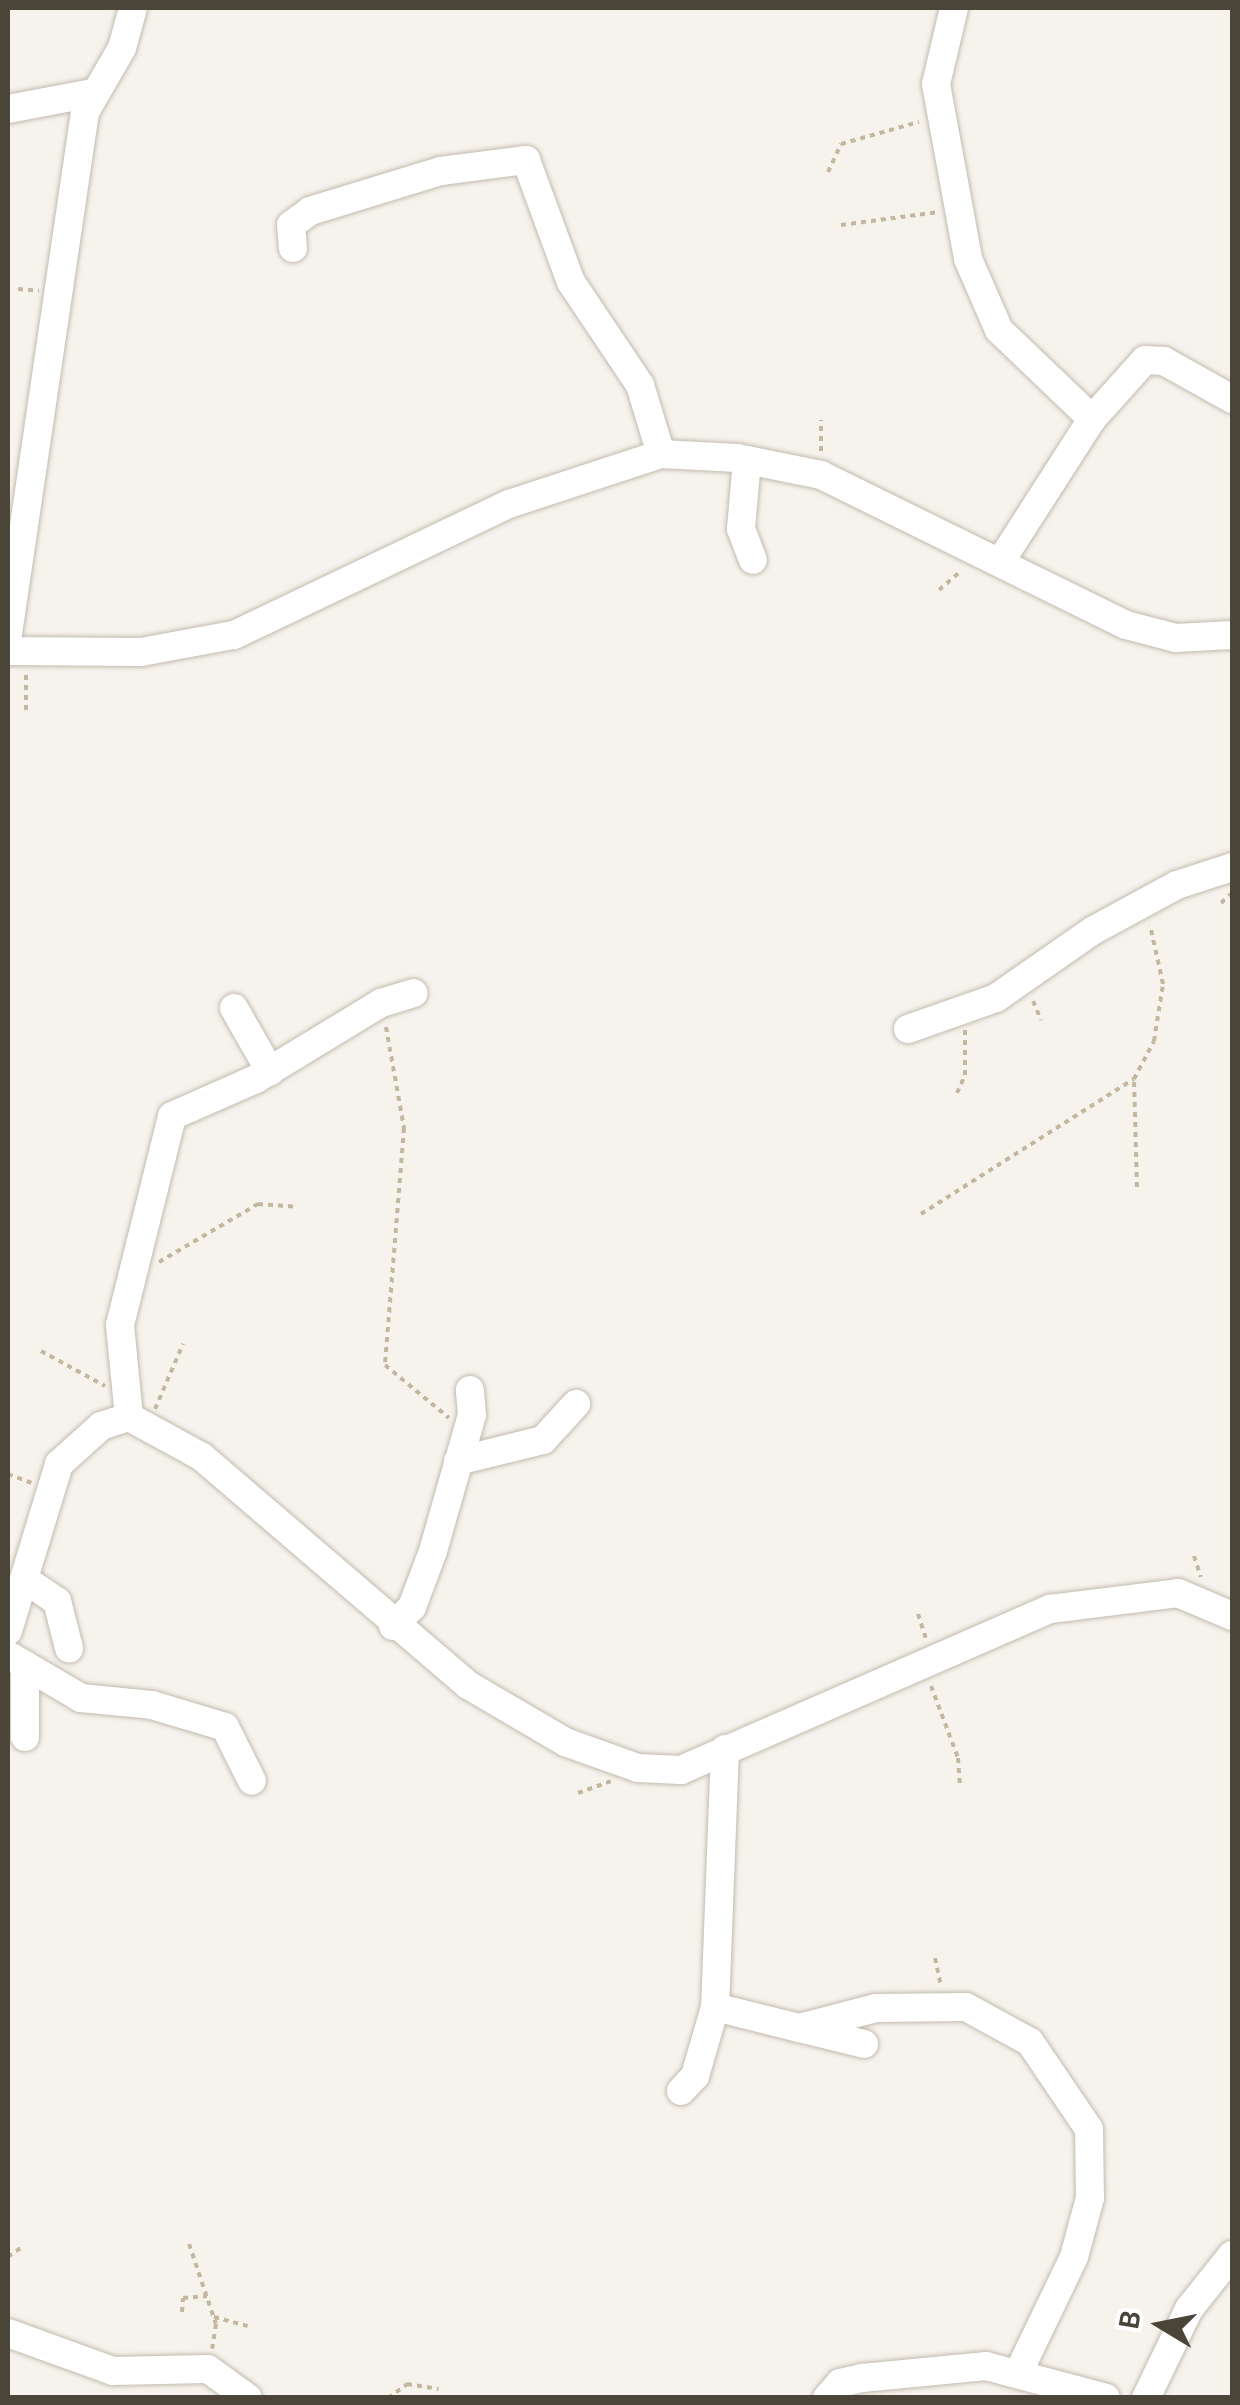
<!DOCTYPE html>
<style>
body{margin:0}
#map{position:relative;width:1240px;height:2405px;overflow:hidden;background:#f6f3ec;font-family:"DM Sans",sans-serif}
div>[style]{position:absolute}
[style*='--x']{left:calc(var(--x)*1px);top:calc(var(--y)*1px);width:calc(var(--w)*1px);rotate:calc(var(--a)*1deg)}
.path>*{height:4px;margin-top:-2px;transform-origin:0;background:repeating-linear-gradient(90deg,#c4b79f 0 5px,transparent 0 10px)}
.roads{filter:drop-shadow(0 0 2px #c2bbae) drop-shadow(0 0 2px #c2bbae)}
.minor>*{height:28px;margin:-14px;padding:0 14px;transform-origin:14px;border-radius:14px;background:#fff}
span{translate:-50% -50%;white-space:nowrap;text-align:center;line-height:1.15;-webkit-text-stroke:9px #fff;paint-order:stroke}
.frame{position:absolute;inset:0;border:10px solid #4b4439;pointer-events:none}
.north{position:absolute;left:1110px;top:2275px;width:100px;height:100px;-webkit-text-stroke:8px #fff;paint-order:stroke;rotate:280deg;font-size:28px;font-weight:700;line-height:40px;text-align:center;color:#4b4439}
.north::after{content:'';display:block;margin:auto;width:35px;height:45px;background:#4b4439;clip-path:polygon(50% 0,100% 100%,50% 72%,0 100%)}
</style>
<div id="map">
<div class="path">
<div style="--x:828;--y:172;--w:31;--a:-65"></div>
<div style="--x:841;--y:144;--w:81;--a:-15.8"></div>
<div style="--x:841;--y:225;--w:99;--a:-7.6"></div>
<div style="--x:18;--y:289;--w:21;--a:5"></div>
<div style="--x:821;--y:451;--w:31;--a:-90"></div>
<div style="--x:939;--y:590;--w:29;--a:-41"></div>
<div style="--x:26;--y:710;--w:35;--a:-90"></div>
<div style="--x:1221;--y:903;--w:15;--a:-42"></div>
<div style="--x:1033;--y:1001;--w:21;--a:67"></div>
<div style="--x:386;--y:1027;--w:103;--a:79.9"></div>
<div style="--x:404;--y:1128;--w:238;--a:94.6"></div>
<div style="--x:385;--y:1365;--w:83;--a:39.6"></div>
<div style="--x:957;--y:1093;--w:20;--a:-66"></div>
<div style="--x:965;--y:1075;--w:45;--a:-90"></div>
<div style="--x:1137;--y:1187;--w:108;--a:-91.6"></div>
<div style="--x:1134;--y:1079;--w:43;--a:-62.2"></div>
<div style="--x:1154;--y:1041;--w:58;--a:-81"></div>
<div style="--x:1163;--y:984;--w:60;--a:-102.4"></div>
<div style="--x:921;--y:1214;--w:252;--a:-32.4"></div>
<div style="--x:159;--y:1262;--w:115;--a:-30.4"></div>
<div style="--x:258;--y:1204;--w:39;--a:4"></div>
<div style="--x:41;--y:1351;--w:73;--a:28.7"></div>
<div style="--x:155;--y:1409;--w:71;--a:-66.7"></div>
<div style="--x:8;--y:1474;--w:25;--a:21"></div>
<div style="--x:1194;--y:1556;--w:22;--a:72"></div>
<div style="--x:918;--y:1614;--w:25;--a:72"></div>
<div style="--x:931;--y:1686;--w:77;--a:69.4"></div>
<div style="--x:958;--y:1758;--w:28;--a:86"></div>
<div style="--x:578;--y:1793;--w:35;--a:-20"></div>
<div style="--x:935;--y:1958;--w:29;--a:78"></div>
<div style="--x:189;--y:2244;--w:84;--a:71.4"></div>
<div style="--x:216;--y:2324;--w:25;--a:99"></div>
<div style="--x:8;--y:2257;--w:17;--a:-36"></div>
<div style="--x:182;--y:2312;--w:14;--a:-86"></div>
<div style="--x:183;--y:2298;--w:24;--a:-5"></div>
<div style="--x:214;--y:2317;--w:35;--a:15"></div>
<div style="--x:388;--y:2398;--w:24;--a:-36"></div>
<div style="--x:407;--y:2384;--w:32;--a:9"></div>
</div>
<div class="roads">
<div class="minor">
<div style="--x:954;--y:8;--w:78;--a:103.3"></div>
<div style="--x:936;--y:84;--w:178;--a:79.6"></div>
<div style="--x:968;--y:259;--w:77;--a:66.4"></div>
<div style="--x:999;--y:330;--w:129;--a:43.7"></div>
<div style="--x:1092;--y:419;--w:166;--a:122.7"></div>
<div style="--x:8;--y:109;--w:86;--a:-10.8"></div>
<div style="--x:293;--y:248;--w:23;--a:-95"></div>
<div style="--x:291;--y:225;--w:24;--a:-36"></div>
<div style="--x:310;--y:211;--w:137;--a:-17"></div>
<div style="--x:441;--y:171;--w:86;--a:-7.4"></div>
<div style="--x:526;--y:160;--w:130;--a:69.8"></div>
<div style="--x:571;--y:282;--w:124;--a:56.2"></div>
<div style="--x:640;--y:385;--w:72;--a:73.1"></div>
<div style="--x:1092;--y:419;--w:79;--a:-48.1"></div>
<div style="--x:1145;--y:360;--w:19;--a:3"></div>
<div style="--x:1164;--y:361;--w:78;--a:29.2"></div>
<div style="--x:747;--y:460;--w:69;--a:95"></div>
<div style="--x:741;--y:529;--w:33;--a:69"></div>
<div style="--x:8;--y:634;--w:528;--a:-81.61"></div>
<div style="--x:85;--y:112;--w:74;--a:-60"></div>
<div style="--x:122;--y:48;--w:41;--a:-74.6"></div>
<div style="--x:8;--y:651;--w:133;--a:0.4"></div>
<div style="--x:141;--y:652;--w:95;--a:-10.4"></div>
<div style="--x:234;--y:635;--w:305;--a:-25.5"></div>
<div style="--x:509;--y:504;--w:160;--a:-18.2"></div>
<div style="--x:661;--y:454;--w:76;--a:3"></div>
<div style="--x:737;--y:458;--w:86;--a:11.4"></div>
<div style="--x:821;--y:475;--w:340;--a:26.2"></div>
<div style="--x:1126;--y:625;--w:52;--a:14.6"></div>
<div style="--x:1176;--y:638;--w:56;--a:-3.1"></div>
<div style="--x:234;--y:1008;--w:73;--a:60.3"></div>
<div style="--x:908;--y:1029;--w:93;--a:-19.4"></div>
<div style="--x:996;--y:998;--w:119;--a:-34.8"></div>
<div style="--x:1094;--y:930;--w:94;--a:-28.5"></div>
<div style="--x:1177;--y:885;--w:58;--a:-18.1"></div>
<div style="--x:129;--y:1417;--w:92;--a:-95.6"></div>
<div style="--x:120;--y:1325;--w:215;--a:-76"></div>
<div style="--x:172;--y:1116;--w:92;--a:-23.8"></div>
<div style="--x:256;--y:1079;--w:146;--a:-31.3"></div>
<div style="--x:381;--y:1003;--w:34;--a:-17"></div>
<div style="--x:458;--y:1461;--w:88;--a:-13.9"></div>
<div style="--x:543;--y:1440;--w:49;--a:-47.5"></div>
<div style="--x:24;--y:1579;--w:40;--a:34"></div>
<div style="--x:57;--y:1601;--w:49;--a:75.7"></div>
<div style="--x:393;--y:1626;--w:27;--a:-45"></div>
<div style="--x:412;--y:1607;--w:60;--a:-69.4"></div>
<div style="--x:433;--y:1551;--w:141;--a:-74"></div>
<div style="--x:472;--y:1415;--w:25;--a:-95"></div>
<div style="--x:8;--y:1631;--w:175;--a:-73"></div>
<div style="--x:59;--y:1464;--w:57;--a:-42.1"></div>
<div style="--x:101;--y:1426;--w:29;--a:-18"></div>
<div style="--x:129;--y:1417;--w:83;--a:28.7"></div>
<div style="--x:202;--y:1457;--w:350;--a:40.6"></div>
<div style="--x:468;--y:1685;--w:113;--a:30.4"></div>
<div style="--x:565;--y:1742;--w:77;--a:19.6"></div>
<div style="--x:638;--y:1768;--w:43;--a:2.7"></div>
<div style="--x:681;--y:1770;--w:403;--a:-23.6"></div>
<div style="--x:1050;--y:1609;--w:129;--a:-7.1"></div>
<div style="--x:1178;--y:1593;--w:59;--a:23.1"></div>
<div style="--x:8;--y:1655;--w:85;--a:30.5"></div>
<div style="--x:81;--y:1698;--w:71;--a:5.6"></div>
<div style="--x:152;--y:1705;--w:76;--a:16.8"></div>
<div style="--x:225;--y:1727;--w:60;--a:63.4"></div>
<div style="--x:25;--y:1665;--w:72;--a:90"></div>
<div style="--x:725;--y:1749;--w:258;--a:92.2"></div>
<div style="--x:715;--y:2007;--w:87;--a:14"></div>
<div style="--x:799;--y:2028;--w:80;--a:-14.6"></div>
<div style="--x:876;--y:2008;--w:90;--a:-0.6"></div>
<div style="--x:966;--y:2007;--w:73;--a:28.7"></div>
<div style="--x:1030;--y:2042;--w:105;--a:55.9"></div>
<div style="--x:1089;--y:2129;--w:69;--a:89.2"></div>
<div style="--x:1090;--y:2198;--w:61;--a:105.2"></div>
<div style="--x:1074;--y:2257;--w:124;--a:115.7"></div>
<div style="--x:799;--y:2028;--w:67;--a:13.8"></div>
<div style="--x:681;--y:2091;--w:21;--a:-47"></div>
<div style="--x:695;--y:2076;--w:72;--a:-73.8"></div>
<div style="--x:8;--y:2333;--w:112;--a:19.9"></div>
<div style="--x:113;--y:2371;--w:95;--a:-1.2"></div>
<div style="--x:208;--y:2369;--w:49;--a:35.9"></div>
<div style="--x:827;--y:2398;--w:20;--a:-49"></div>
<div style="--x:840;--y:2383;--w:23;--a:-13"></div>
<div style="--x:862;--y:2378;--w:125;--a:-5.5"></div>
<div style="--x:986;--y:2366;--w:124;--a:14.9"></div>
<div style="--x:1146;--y:2398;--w:99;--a:-64.2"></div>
<div style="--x:1189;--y:2309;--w:69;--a:-51.5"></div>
</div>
</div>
<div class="frame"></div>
<div class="north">B</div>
</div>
